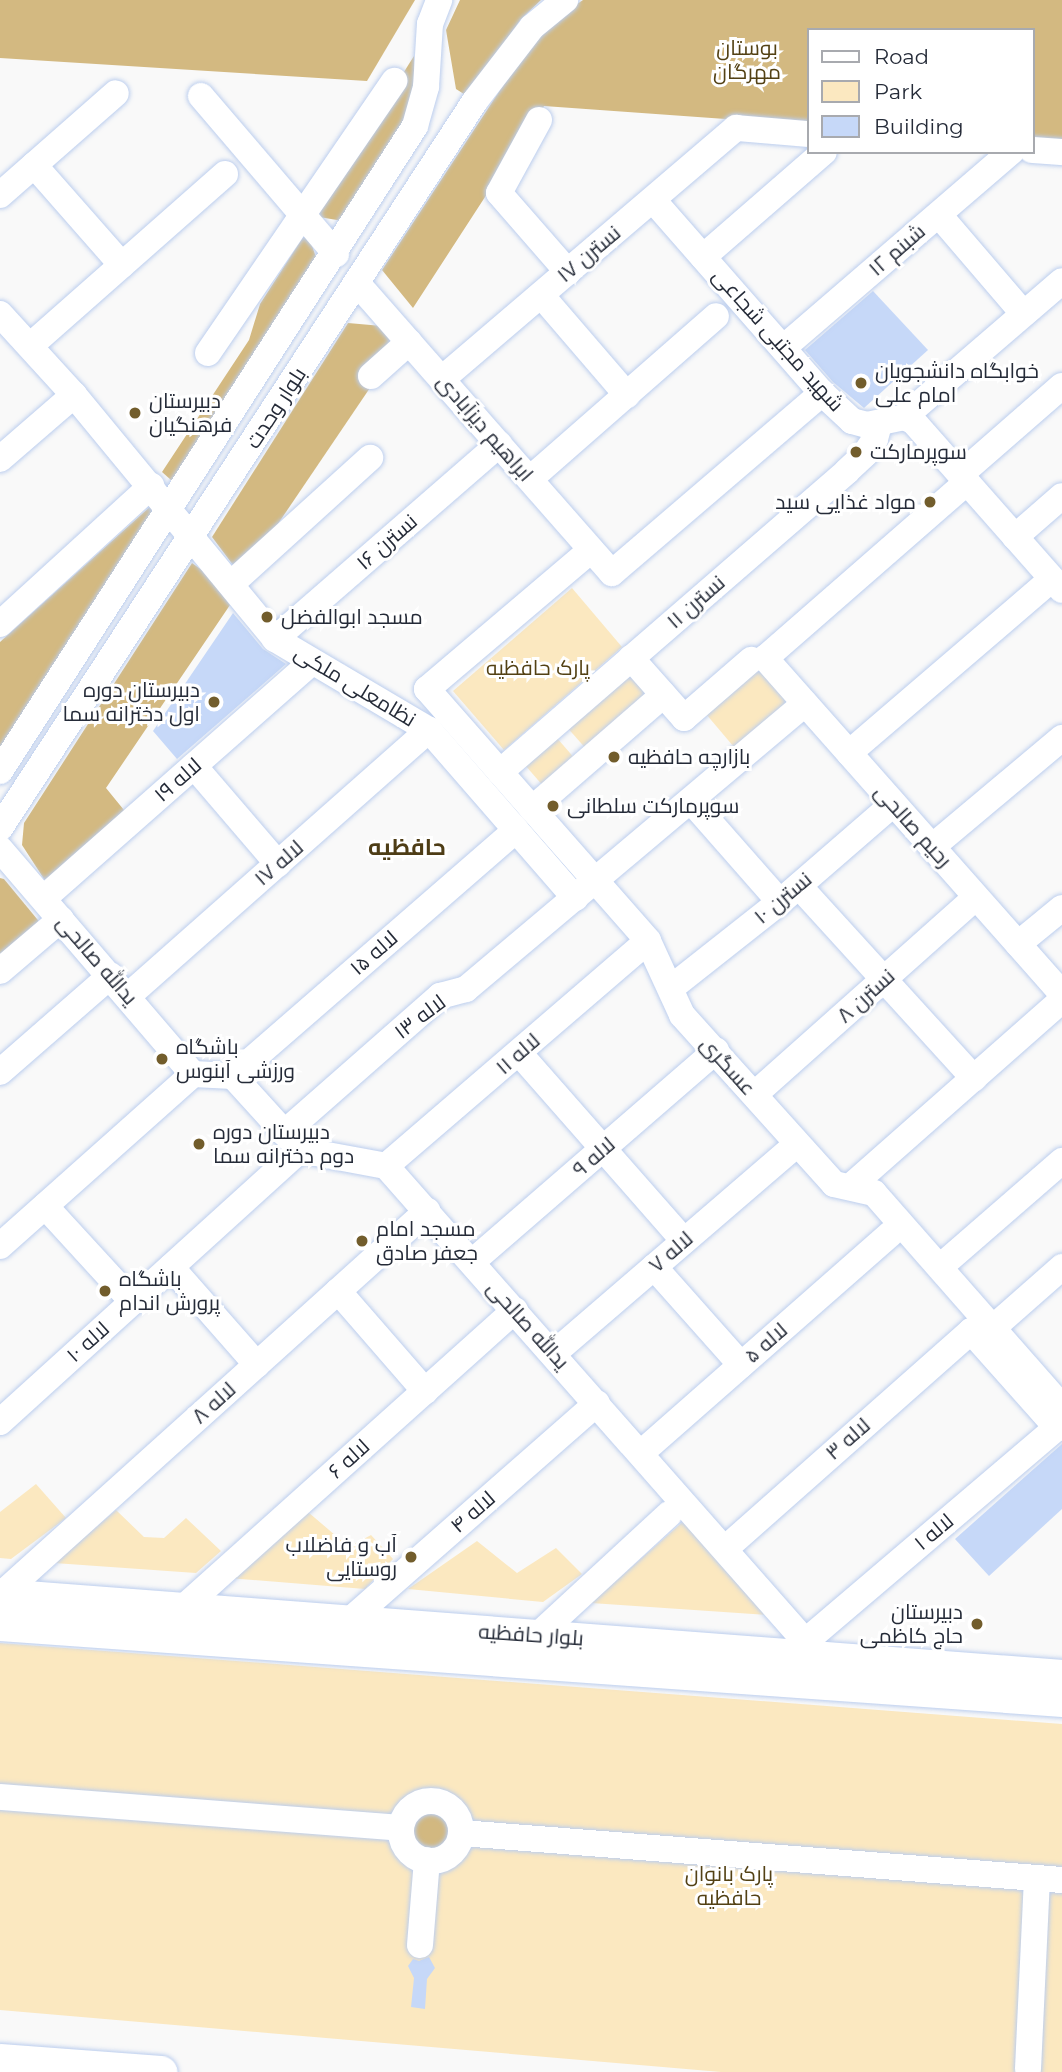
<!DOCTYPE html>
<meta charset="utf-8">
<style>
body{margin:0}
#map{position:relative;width:1062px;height:2072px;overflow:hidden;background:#f9f9f9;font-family:Montserrat,Cairo,sans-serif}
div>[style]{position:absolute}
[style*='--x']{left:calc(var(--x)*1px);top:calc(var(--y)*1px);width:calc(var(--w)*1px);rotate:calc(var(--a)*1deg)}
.green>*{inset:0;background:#fbe8c0}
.forest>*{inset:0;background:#d3b981}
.water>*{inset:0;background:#d2b880}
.round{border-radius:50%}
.building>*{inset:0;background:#c6d8f8}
.roads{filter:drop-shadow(0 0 2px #bcceee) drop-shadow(0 0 2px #bcceee)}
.minor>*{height:26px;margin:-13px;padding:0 13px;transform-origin:13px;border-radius:13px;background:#fff}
.minor>.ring{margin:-13px;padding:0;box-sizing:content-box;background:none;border:26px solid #fff;border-radius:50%}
.major>*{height:33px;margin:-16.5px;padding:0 16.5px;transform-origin:16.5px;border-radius:16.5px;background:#fff}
.dots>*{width:19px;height:19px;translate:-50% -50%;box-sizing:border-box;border:4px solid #fff;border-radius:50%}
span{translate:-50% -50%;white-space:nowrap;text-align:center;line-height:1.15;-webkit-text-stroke:6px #fff;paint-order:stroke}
.park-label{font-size:21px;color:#534114}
.street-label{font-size:21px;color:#252b38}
.poi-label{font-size:21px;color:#252b38}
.left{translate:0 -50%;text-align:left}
.right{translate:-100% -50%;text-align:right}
.neighbourhood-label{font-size:23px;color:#4e3d16;font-weight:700}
.legend{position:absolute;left:807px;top:28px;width:228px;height:126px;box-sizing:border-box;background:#fff;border:2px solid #a8aaaf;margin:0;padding:9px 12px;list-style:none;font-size:21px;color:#252b38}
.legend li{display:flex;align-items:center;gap:14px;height:35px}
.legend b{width:35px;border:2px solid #a8aaaf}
</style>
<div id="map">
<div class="green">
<div style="clip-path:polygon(572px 588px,622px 647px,504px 750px,453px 691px)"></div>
<div style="clip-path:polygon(765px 663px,798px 702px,739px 753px,706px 714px)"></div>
<div style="clip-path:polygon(630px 669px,652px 696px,588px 751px,565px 725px)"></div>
<div style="clip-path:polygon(557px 738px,576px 760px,544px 787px,525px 765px)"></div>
<div style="clip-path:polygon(36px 1484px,66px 1518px,11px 1559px,0 1558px,0 1512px)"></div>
<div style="clip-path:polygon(116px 1510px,144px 1537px,164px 1538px,186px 1518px,221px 1551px,196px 1573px,54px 1563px)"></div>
<div style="clip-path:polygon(308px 1512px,349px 1547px,371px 1535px,393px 1559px,365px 1589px,228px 1578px)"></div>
<div style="clip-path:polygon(686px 1519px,769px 1615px,591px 1603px)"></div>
<div style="clip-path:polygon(477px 1541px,517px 1573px,556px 1548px,582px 1574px,543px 1602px,408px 1589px)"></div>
<div style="clip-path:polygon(0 1643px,1062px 1724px,1062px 2072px,721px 2072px,0 2010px)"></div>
</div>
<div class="forest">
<div style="clip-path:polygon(0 0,415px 0,367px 81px,0 58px)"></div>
<div style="clip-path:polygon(460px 0,541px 0,521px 19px,467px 96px,456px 89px,446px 30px)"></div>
<div style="clip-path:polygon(583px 0,1062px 0,1062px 143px,1032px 141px,1032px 30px,808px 30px,808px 125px,544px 106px,413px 308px,382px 270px,533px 40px,558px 17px)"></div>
<div style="clip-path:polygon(414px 56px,414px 96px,408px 121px,343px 221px,313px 216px)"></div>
<div style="clip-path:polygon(307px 231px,319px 266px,184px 476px,171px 480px,162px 472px,249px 340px,260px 304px)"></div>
<div style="clip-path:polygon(348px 323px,382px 326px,399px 345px,242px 577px,212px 537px)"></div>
<div style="clip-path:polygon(153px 504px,151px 529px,0 750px,0 642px)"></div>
<div style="clip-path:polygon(192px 563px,206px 573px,230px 605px,106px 788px,128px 815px,46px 882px,22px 845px,24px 823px)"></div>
<div style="clip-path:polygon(0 878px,4px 879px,42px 925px,0 964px)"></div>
</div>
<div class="water">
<div class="round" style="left:411px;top:1811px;width:40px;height:40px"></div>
</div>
<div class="building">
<div style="clip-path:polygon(873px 291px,928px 350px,864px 408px,833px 382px,805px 350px)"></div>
<div style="clip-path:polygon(233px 613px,263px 649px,286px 664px,177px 759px,153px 731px)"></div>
<div style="clip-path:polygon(1062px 1444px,1062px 1509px,989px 1576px,955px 1539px)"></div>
<div style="clip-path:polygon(429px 1957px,435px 1968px,427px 1979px,425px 2009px,411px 2007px,414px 1978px,408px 1966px,413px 1959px,419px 1961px)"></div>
</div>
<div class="roads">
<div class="minor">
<div style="--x:201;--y:96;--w:208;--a:49.5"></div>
<div style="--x:539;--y:120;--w:83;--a:118.7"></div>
<div style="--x:499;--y:193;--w:105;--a:48.9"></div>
<div style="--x:1032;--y:150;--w:30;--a:4"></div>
<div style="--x:34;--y:165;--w:133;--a:48.7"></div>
<div style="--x:0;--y:195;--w:154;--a:-41.3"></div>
<div style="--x:653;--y:200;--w:257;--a:48.8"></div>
<div style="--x:822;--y:393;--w:41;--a:43"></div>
<div style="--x:852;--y:421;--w:16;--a:15"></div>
<div style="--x:867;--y:425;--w:38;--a:-12"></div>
<div style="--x:904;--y:417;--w:10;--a:24"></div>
<div style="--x:913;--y:421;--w:225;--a:48.6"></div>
<div style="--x:939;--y:215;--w:130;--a:49.4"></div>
<div style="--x:703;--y:257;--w:160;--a:-41"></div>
<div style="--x:357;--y:283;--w:386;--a:48.7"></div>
<div style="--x:612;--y:573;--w:277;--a:-40.6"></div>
<div style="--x:541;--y:295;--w:132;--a:49.3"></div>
<div style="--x:0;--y:314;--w:110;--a:47.6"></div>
<div style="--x:74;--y:395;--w:316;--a:50.5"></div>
<div style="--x:275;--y:639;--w:179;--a:30.6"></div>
<div style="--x:429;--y:730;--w:223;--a:49"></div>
<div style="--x:30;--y:346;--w:260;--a:-41.4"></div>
<div style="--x:783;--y:348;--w:301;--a:-40.7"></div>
<div style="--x:208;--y:353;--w:330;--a:-55.6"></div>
<div style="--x:371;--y:376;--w:51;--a:-41.8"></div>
<div style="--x:442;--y:379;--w:387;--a:-40.5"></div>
<div style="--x:736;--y:128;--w:72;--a:4.8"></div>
<div style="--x:904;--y:417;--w:208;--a:-40.7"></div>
<div style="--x:0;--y:459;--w:98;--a:-40.9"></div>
<div style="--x:961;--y:474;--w:134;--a:-41.1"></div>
<div style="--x:530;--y:479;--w:247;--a:-41.2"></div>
<div style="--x:967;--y:482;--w:268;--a:138.9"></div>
<div style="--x:765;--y:658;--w:448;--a:48.5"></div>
<div style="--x:1015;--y:537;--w:62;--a:-41.1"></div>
<div style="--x:591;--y:550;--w:215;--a:139.7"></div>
<div style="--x:427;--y:689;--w:335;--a:48.7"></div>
<div style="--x:648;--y:941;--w:81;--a:65.3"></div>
<div style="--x:682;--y:1015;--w:227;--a:48"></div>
<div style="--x:834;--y:1184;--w:41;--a:12.7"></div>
<div style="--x:874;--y:1193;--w:285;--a:48.7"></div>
<div style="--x:231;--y:584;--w:188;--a:-42.2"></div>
<div style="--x:0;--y:624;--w:205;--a:-42.4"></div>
<div style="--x:275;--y:639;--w:297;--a:-41"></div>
<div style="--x:631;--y:658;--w:80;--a:48.5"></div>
<div style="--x:684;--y:718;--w:89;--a:-40.9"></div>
<div style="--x:849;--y:753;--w:267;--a:-40.6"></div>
<div style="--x:194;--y:766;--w:129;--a:49.4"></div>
<div style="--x:0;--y:771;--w:767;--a:-57.24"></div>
<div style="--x:415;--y:126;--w:41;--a:-74.2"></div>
<div style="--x:426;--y:87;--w:63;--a:-86.4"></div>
<div style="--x:430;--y:24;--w:26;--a:-69"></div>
<div style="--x:500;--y:772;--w:459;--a:-40.9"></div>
<div style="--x:847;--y:471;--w:25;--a:-43"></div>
<div style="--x:865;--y:454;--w:18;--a:-56"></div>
<div style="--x:875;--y:439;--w:16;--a:-75"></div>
<div style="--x:692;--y:802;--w:133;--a:48.7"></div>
<div style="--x:532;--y:809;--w:174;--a:-41"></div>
<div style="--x:0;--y:828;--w:868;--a:-56.84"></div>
<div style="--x:475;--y:101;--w:93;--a:-52.4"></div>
<div style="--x:532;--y:27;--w:43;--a:-39.3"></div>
<div style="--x:932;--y:847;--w:170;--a:-40"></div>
<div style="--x:0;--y:849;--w:296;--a:49.4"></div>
<div style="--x:193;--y:1074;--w:40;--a:2.9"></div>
<div style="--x:233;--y:1076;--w:100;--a:47.8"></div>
<div style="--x:300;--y:1150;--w:87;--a:10.5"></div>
<div style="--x:386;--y:1166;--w:655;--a:48.59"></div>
<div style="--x:799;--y:886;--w:260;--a:47.7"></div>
<div style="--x:44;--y:898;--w:357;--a:-41.4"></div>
<div style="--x:1018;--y:944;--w:57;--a:-39.3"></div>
<div style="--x:0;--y:971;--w:80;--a:-40.4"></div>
<div style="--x:671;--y:988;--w:139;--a:-38.3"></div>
<div style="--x:780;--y:902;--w:150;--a:-40.9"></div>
<div style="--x:128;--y:996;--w:402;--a:-41.5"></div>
<div style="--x:519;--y:1053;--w:250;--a:48.7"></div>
<div style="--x:0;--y:1072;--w:147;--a:-41.1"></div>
<div style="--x:233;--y:1076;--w:375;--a:-41"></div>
<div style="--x:755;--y:1094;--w:296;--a:-41.7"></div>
<div style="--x:284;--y:1133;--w:208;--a:-41.3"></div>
<div style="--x:440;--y:996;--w:27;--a:-15"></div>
<div style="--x:466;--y:989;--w:443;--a:-40.1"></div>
<div style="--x:386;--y:1166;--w:345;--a:-40.7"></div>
<div style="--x:850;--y:1187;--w:283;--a:-41.4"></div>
<div style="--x:45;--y:1206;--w:130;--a:47.5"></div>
<div style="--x:0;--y:1246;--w:259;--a:-41.7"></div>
<div style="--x:472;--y:1262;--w:323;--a:-40.9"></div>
<div style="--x:171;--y:1267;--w:130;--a:48.7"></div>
<div style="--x:654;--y:1267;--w:131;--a:48.4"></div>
<div style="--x:940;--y:1267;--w:162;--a:-41"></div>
<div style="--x:338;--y:1291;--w:133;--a:49"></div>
<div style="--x:994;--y:1327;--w:91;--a:-41.4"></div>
<div style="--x:553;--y:1354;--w:311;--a:-40.7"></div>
<div style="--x:0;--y:1422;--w:405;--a:-42.2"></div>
<div style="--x:641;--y:1453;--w:332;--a:-41.3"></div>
<div style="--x:726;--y:1548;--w:327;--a:-41.5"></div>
<div style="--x:971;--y:1331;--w:130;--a:48.4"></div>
<div style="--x:1;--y:1595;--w:574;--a:-42.03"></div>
<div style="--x:183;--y:1608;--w:446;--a:-41.9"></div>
<div style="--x:349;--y:1621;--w:330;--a:-41.3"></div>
<div style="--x:537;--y:1636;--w:180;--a:-42.7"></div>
<div style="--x:806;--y:1641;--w:336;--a:-40.4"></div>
<div style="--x:0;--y:1797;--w:402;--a:4.4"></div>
<div class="ring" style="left:401px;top:1801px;width:34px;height:34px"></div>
<div style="--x:461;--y:1833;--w:603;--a:4.47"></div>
<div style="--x:420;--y:1945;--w:85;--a:-85.3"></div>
<div style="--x:1028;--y:2069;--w:191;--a:-87.3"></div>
</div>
<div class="major">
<div style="--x:0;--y:1595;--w:1065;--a:4.36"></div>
<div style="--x:0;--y:1624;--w:1065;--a:4.09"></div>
<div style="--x:0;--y:2060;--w:161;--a:4.3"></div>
</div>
</div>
<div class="dots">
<div style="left:861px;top:383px;background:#725d2c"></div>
<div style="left:135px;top:413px;background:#725d2c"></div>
<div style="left:856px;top:452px;background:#725d2c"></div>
<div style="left:930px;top:502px;background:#725d2c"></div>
<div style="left:267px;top:617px;background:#725d2c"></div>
<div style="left:214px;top:702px;background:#725d2c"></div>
<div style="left:614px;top:757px;background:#725d2c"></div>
<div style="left:553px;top:806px;background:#725d2c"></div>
<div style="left:162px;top:1059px;background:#725d2c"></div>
<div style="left:199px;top:1144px;background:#725d2c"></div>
<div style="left:362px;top:1241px;background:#725d2c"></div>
<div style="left:105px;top:1291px;background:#725d2c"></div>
<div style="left:411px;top:1557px;background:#725d2c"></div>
<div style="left:977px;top:1624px;background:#725d2c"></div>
</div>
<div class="park-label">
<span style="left:747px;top:60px">بوستان<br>مهرگان</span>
<span style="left:538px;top:668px">پارک حافظیه</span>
<span style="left:729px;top:1886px">پارک بانوان<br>حافظیه</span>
</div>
<div class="street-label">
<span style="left:897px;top:250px;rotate:-41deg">شبنم ۱۲</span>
<span style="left:589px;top:254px;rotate:-40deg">نسترن ۱۷</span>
<span style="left:778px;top:340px;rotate:48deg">شهید مجتبی شجاعی</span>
<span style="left:276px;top:408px;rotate:-57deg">بلوار وحدت</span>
<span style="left:485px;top:428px;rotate:49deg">ابراهیم دیزآبادی</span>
<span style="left:387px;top:542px;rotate:-41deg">نسترن ۱۶</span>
<span style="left:696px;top:602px;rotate:-41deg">نسترن ۱۱</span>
<span style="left:355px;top:686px;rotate:31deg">نظامعلی ملکی</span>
<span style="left:178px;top:780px;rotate:-41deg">لاله ۱۹</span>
<span style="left:913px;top:826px;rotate:48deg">رحیم صالحی</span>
<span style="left:279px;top:863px;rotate:-41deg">لاله ۱۷</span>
<span style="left:783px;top:898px;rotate:-40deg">نسترن ۱۰</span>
<span style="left:374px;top:953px;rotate:-41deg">لاله ۱۵</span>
<span style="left:97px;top:960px;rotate:49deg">یدالله صالحی</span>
<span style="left:866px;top:996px;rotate:-42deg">نسترن ۸</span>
<span style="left:420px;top:1017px;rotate:-37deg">لاله ۱۳</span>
<span style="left:518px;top:1054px;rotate:-41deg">لاله ۱۱</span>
<span style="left:728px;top:1066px;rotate:48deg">عسگری</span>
<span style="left:594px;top:1157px;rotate:-41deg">لاله ۹</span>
<span style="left:671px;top:1252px;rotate:-41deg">لاله ۷</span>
<span style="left:528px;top:1325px;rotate:48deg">یدالله صالحی</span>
<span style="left:88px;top:1342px;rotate:-42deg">لاله ۱۰</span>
<span style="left:766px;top:1343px;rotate:-41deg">لاله ۵</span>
<span style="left:214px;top:1403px;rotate:-42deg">لاله ۸</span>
<span style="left:848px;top:1439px;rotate:-41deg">لاله ۳</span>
<span style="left:349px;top:1459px;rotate:-42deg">لاله ۶</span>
<span style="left:473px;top:1512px;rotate:-41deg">لاله ۴</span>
<span style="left:934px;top:1532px;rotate:-40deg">لاله ۱</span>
<span style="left:531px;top:1635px;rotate:4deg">بلوار حافظیه</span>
</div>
<div class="poi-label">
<span class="left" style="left:875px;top:383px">خوابگاه دانشجویان<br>امام علی</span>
<span class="left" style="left:149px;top:413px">دبیرستان<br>فرهنگیان</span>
<span class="left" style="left:870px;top:452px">سوپرمارکت</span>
<span class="right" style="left:916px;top:502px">مواد غذایی سید</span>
<span class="left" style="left:281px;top:617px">مسجد ابوالفضل</span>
<span class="right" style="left:200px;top:702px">دبیرستان دوره<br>اول دخترانه سما</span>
<span class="left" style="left:628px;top:757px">بازارچه حافظیه</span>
<span class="left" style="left:567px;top:806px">سوپرمارکت سلطانی</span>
<span class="left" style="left:176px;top:1059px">باشگاه<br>ورزشی آبنوس</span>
<span class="left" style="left:213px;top:1144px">دبیرستان دوره<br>دوم دخترانه سما</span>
<span class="left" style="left:376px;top:1241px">مسجد امام<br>جعفر صادق</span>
<span class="left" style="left:119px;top:1291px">باشگاه<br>پرورش اندام</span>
<span class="right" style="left:397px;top:1557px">آب و فاضلاب<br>روستایی</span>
<span class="right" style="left:963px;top:1624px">دبیرستان<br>حاج کاظمی</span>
</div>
<div class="neighbourhood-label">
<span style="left:407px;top:847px">حافظیه</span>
</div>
<ul class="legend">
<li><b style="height:9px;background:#fff"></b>Road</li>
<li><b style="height:19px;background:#fbe8c0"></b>Park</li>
<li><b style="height:19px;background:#c6d8f8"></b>Building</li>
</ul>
</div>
